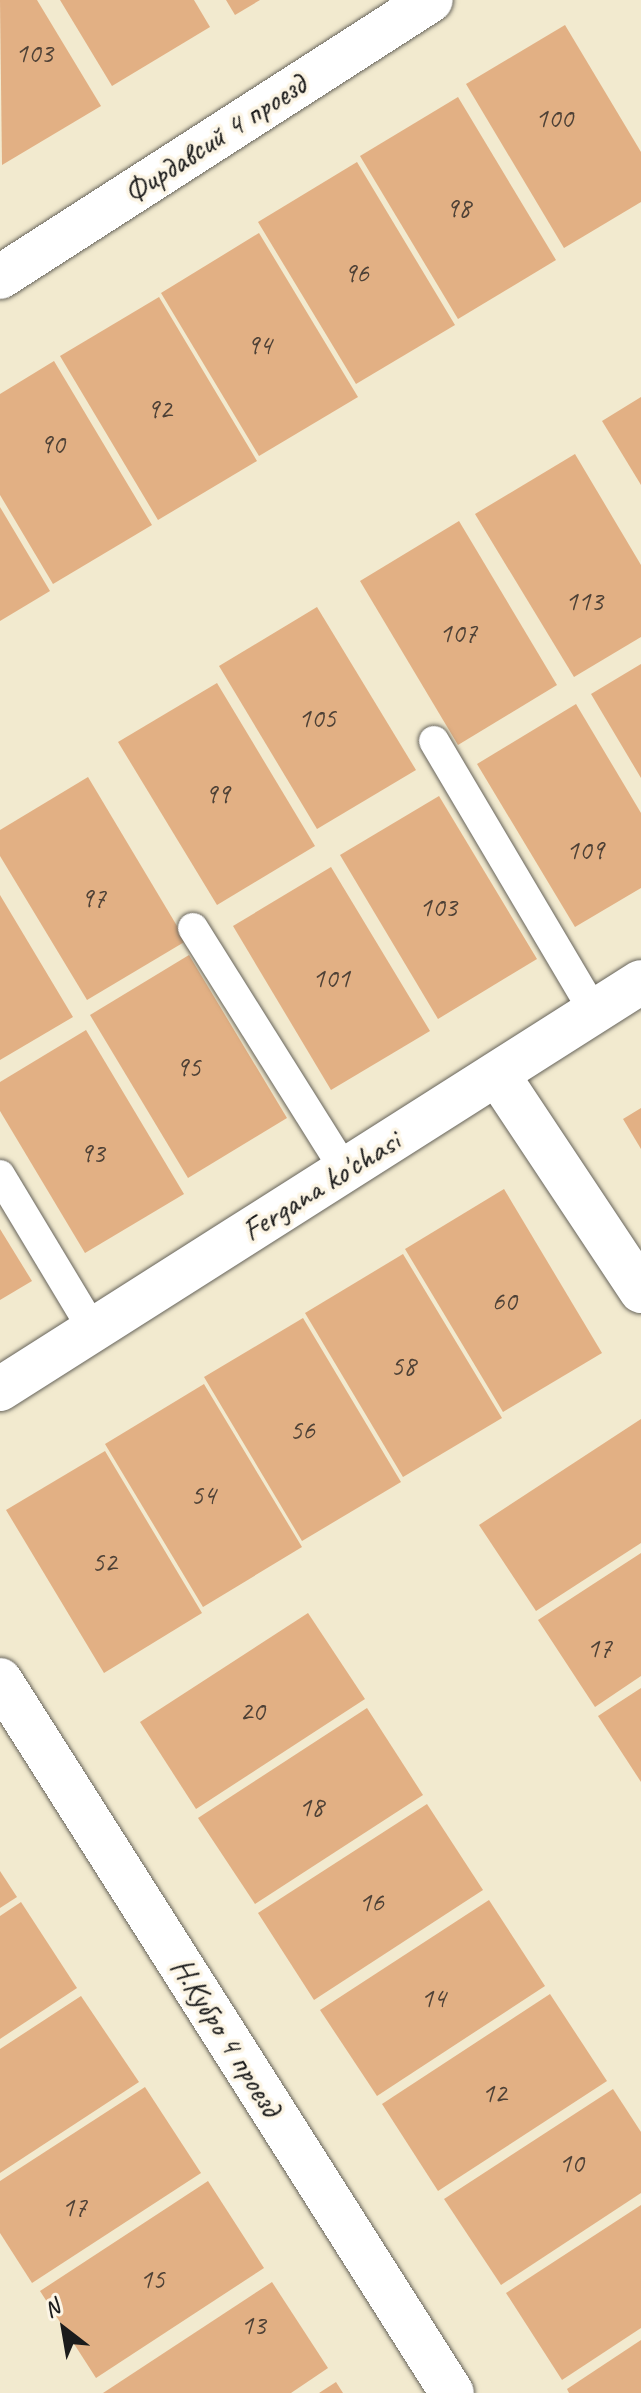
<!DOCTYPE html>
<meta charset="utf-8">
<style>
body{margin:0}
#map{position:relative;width:641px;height:2393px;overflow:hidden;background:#f2eacf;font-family:Caveat,sans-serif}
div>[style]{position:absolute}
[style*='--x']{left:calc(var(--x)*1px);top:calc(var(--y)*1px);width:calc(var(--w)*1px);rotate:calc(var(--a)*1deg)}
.building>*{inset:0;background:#e2b084}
.roads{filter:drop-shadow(0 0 2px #67645b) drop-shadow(0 0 2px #67645b)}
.service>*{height:30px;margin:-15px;padding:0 15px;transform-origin:15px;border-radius:15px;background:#fff}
.minor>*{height:44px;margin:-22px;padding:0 22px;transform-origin:22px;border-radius:22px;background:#fff}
span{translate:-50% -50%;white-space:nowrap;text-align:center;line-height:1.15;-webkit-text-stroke:7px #fcf5e5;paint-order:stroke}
.number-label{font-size:28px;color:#4e4136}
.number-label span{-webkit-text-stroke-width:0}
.street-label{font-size:32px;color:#1c1c1c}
.north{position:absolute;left:24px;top:2289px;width:80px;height:80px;-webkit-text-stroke:6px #fcf5e5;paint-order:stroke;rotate:329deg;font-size:22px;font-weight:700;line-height:32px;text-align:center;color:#1c1c1c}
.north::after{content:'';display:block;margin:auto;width:28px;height:36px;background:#1c1c1c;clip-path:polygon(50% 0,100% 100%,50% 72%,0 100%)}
</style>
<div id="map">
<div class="building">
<div style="clip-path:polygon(0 0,37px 0,101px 106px,2px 165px)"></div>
<div style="clip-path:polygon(60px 0,194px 0,210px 27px,112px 86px)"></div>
<div style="clip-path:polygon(226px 0,260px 0,235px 15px)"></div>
<div style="clip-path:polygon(565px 25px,641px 152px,641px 202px,564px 248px,466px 84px)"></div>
<div style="clip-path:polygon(458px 97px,556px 260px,458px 319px,360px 156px)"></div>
<div style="clip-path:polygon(357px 162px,455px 325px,356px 384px,258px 222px)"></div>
<div style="clip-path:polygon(259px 233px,358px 397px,259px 456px,161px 293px)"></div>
<div style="clip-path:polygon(159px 297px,257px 461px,158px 520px,60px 356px)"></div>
<div style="clip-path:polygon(54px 361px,152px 525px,53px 584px,0 495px,0 394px)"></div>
<div style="clip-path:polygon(641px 397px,641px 485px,602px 421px)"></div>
<div style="clip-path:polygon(575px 454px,641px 565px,641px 637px,574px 677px,475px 514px)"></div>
<div style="clip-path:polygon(0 507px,50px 591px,0 621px)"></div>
<div style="clip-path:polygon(459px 521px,557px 685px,458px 745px,360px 581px)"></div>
<div style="clip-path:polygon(317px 607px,416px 770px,317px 829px,219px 666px)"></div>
<div style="clip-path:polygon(641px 664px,641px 778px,591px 694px)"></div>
<div style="clip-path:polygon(217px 683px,315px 846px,217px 905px,118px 742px)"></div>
<div style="clip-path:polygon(576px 704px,641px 813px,641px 888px,575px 927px,477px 764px)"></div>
<div style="clip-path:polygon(88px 777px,186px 941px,87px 1000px,0 856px,0 830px)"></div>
<div style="clip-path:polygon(439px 796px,537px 959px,438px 1019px,340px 855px)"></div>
<div style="clip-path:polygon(331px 867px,430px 1031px,331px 1090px,233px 926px)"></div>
<div style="clip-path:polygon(0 895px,73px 1017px,0 1060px)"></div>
<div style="clip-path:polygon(189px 955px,287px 1118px,188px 1178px,90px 1015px)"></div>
<div style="clip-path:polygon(86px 1030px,184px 1194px,85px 1253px,0 1111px,0 1082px)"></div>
<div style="clip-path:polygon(641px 1108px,641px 1149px,623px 1119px)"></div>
<div style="clip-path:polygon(504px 1189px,602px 1353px,503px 1412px,405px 1249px)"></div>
<div style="clip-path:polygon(0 1229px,32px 1281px,0 1300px)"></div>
<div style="clip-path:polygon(403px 1254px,502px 1418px,403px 1477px,305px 1313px)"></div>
<div style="clip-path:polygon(303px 1318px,401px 1482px,302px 1541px,204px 1377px)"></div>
<div style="clip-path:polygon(204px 1384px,302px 1547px,203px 1607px,105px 1444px)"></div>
<div style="clip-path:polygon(641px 1419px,641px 1543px,536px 1611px,479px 1525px)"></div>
<div style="clip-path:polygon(105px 1451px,202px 1613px,104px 1673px,6px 1510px)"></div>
<div style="clip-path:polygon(641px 1553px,641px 1676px,595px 1707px,538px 1620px)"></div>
<div style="clip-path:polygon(308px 1613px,365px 1699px,196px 1809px,140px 1722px)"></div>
<div style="clip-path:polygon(641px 1688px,641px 1782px,598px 1716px)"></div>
<div style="clip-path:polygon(367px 1708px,423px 1795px,255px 1904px,198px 1818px)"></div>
<div style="clip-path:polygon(427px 1804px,483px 1890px,314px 2000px,258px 1913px)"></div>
<div style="clip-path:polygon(0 1871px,17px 1897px,0 1908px)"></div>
<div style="clip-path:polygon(489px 1900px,545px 1986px,377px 2096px,320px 2010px)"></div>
<div style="clip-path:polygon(21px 1902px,77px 1988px,0 2039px,0 1916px)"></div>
<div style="clip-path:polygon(550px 1994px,607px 2081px,438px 2191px,382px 2104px)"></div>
<div style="clip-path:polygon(81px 1996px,139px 2082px,0 2173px,0 2049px)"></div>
<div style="clip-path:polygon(145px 2087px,201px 2173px,32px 2283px,0 2233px,0 2181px)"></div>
<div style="clip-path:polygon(613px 2089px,641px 2132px,641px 2193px,501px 2285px,444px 2199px)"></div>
<div style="clip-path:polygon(208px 2181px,264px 2268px,96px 2378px,40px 2291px)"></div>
<div style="clip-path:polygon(641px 2205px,641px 2328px,562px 2380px,506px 2293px)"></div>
<div style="clip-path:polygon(272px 2282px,328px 2368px,291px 2393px,103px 2393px)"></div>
<div style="clip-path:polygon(641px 2340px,641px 2393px,569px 2393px,567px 2389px)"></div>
<div style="clip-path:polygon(336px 2382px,343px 2393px,319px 2393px)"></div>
</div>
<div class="roads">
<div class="service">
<div style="--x:434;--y:741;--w:315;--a:59.4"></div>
<div style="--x:193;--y:928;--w:286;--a:57.9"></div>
<div style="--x:0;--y:1175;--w:181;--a:59"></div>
</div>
<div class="minor">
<div style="--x:0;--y:277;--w:512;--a:-32.73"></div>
<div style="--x:499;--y:1077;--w:257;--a:56.4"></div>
<div style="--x:0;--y:1389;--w:759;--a:-32.41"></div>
<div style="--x:0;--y:1680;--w:844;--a:57.63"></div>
</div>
</div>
<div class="number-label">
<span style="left:34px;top:53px">103</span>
<span style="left:554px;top:118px">100</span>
<span style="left:458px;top:208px">98</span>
<span style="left:356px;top:273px">96</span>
<span style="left:259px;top:345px">94</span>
<span style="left:159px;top:409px">92</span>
<span style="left:52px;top:444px">90</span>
<span style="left:584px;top:601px">113</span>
<span style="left:458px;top:633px">107</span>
<span style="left:317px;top:718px">105</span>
<span style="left:217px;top:794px">99</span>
<span style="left:585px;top:850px">109</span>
<span style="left:93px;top:898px">97</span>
<span style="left:438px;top:907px">103</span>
<span style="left:331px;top:978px">101</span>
<span style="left:188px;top:1067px">95</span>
<span style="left:92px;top:1153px">93</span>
<span style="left:504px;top:1301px">60</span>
<span style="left:403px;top:1366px">58</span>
<span style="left:302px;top:1430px">56</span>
<span style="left:203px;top:1495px">54</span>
<span style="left:104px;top:1562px">52</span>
<span style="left:599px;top:1648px">17</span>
<span style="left:252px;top:1711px">20</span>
<span style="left:311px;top:1807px">18</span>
<span style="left:371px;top:1902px">16</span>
<span style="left:433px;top:1998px">14</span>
<span style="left:494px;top:2093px">12</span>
<span style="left:571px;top:2163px">10</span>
<span style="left:74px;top:2207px">17</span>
<span style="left:152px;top:2279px">15</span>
<span style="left:253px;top:2325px">13</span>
</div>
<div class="street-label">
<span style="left:215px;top:139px;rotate:-33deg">Фирдавсий 4 проезд</span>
<span style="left:321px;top:1186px;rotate:-32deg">Fergana ko'chasi</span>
<span style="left:226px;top:2037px;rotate:58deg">Н.Кубро 4 проезд</span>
</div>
<div class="north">N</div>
</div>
